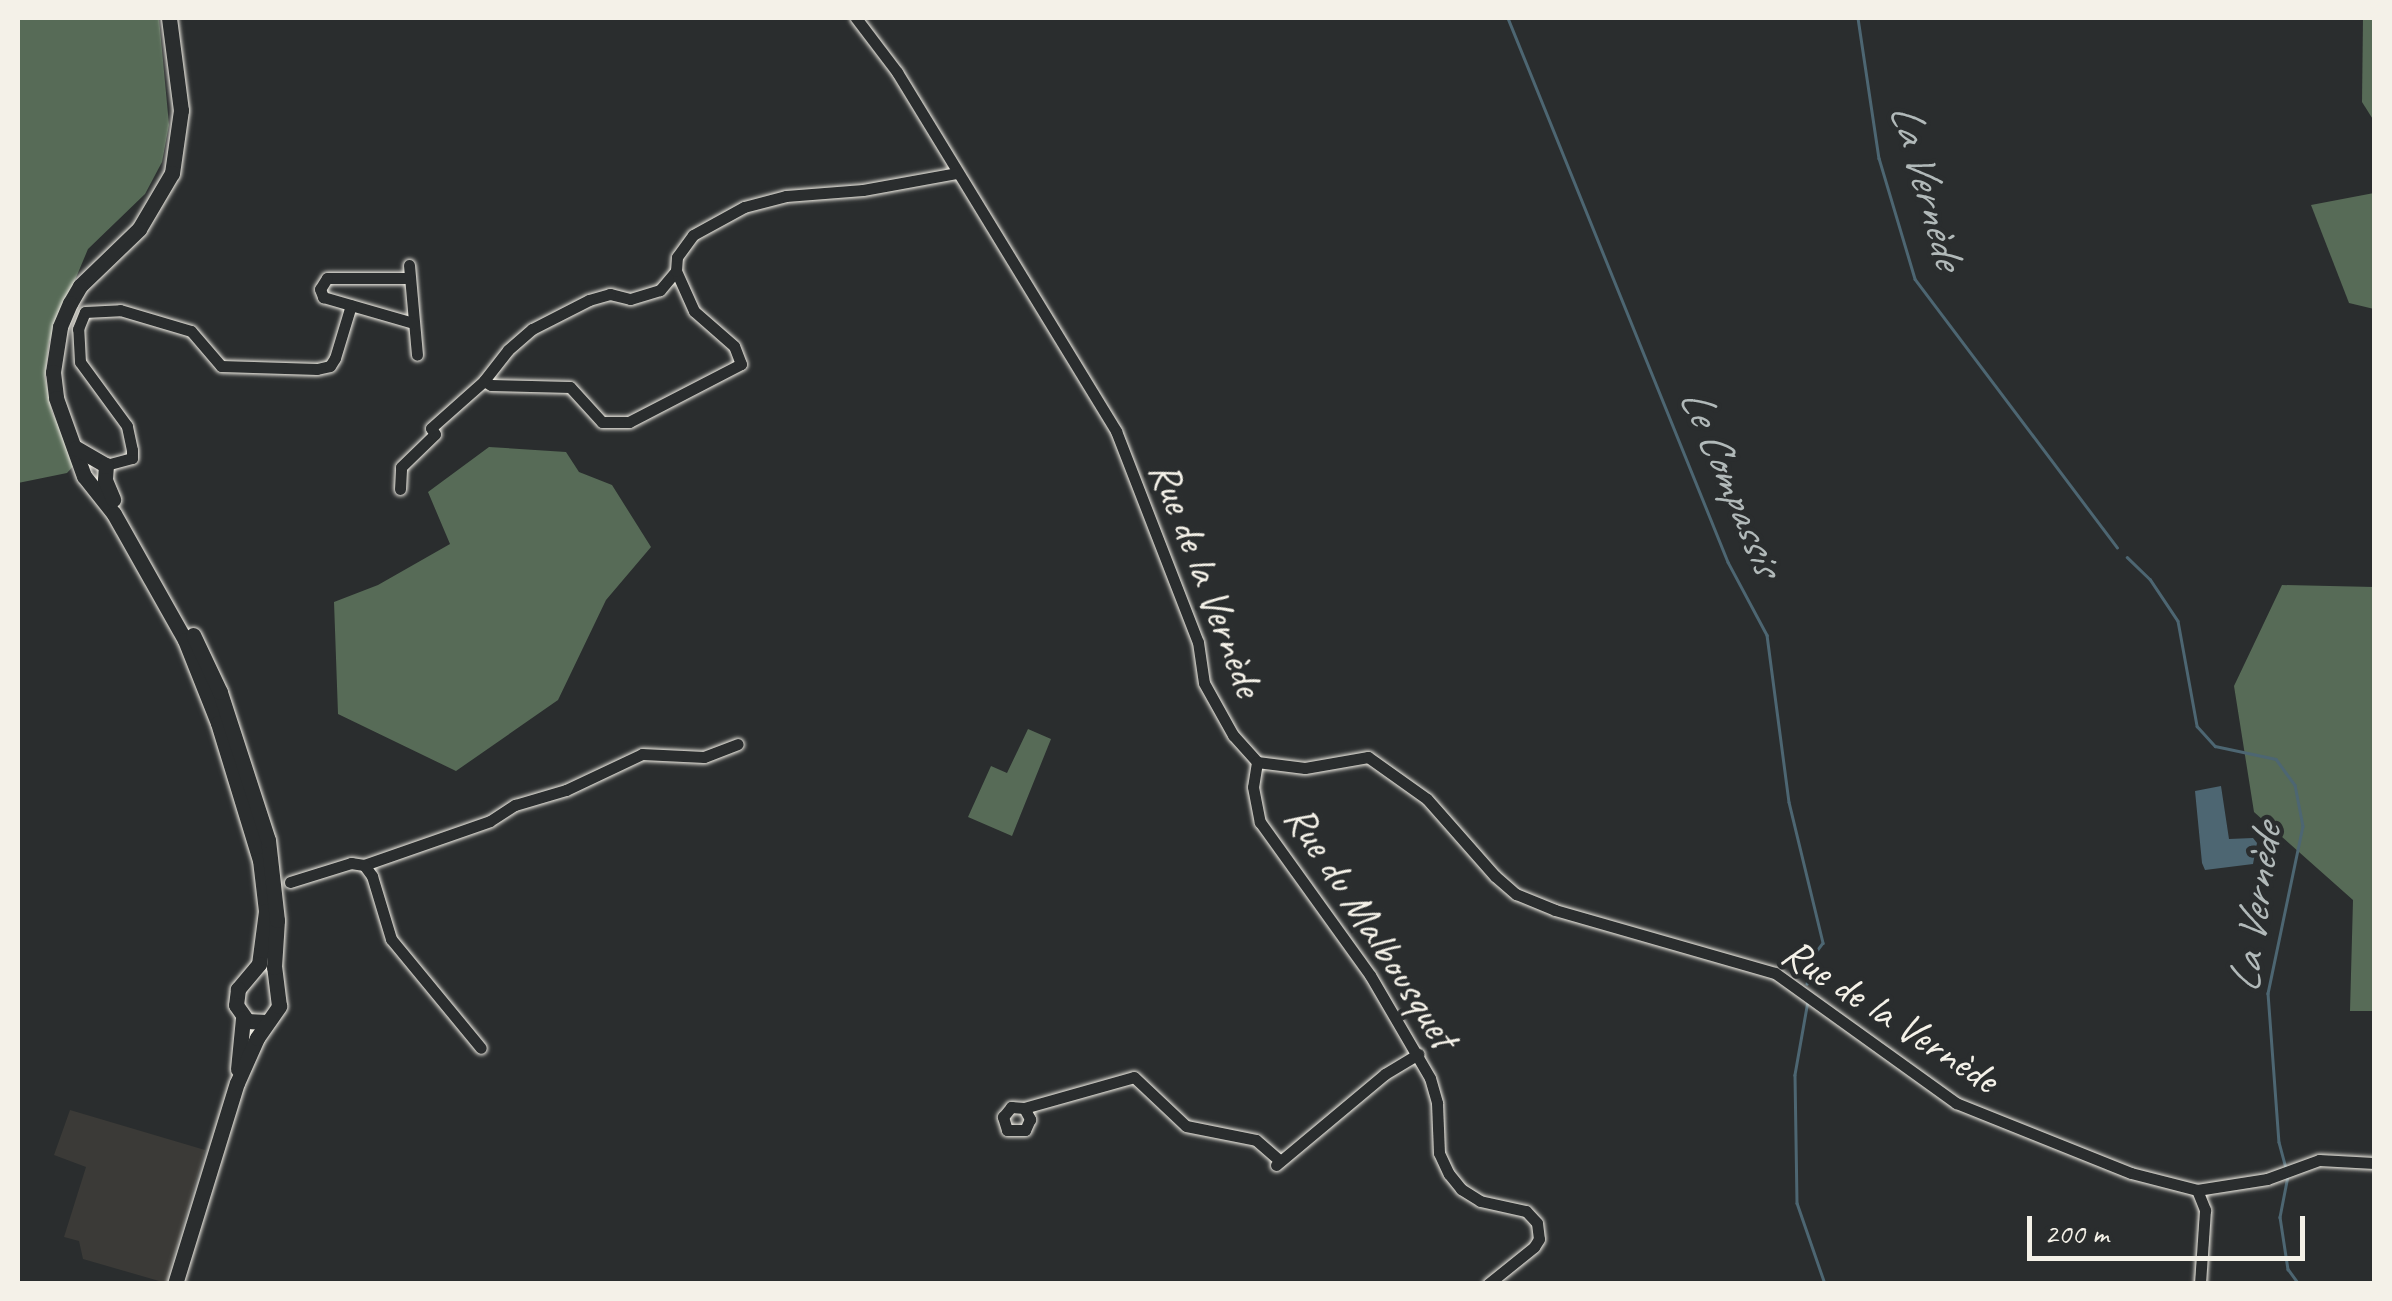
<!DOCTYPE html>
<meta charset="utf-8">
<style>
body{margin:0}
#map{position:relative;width:2392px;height:1301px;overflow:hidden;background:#2a2d2e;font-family:Caveat,sans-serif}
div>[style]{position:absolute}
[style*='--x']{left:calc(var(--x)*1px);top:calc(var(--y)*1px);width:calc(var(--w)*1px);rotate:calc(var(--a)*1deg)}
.built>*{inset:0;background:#3b3a37}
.green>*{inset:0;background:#576b57}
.water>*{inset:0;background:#4d6672}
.stream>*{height:2.5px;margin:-1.25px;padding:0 1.25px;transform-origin:1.25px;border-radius:1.25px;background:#4d6672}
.roads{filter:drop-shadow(0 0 2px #f4f1e8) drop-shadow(0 0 2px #f4f1e8)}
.street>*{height:11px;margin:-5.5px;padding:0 5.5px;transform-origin:5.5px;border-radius:5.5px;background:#2a2d2e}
.secondary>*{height:15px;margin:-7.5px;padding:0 7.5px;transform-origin:7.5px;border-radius:7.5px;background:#2a2d2e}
span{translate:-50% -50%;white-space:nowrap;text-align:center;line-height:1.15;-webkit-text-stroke:9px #2a2d2e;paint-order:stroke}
.street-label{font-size:42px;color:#f4f1e8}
.water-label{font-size:45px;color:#b1b9b9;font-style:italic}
.frame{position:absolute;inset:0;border:20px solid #f4f1e8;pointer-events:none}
.scale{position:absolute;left:2027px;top:1216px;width:278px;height:45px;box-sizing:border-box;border:5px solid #f4f1e8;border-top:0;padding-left:12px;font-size:30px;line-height:35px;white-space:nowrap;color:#f4f1e8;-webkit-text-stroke:8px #2a2d2e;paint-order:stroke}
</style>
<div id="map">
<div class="built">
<div style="clip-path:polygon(70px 1110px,205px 1150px,166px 1283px,83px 1259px,79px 1241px,64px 1237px,86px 1167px,54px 1155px)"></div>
</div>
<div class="green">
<div style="clip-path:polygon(18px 18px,159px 18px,169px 125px,162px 162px,145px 194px,88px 249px,49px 342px,45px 377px,52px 412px,76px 463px,67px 473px,18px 483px)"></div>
<div style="clip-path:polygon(2363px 18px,2374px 18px,2374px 121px,2362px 102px)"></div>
<div style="clip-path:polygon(2374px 193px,2374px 309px,2349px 303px,2311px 205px)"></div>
<div style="clip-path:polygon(489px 447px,566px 452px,579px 472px,612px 485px,651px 547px,606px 600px,558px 700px,456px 771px,338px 714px,334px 602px,378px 585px,450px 544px,428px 492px)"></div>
<div style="clip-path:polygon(2282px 585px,2374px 587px,2374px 1011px,2350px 1011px,2353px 900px,2254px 812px,2234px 686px)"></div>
<div style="clip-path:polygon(1028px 729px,1051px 739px,1012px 836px,968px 817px,991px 766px,1007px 773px)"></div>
</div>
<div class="water">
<div style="clip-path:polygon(2221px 786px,2229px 839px,2253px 838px,2257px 843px,2253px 864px,2205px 870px,2202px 863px,2195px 791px)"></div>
</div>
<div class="stream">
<div style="--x:1508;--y:18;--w:587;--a:67.98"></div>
<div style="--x:1728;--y:562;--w:83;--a:61.9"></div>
<div style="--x:1767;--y:635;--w:168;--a:82.5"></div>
<div style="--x:1789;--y:802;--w:145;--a:76.4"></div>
<div style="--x:1823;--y:943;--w:20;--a:127"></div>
<div style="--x:1811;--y:959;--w:25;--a:99"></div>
<div style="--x:1858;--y:18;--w:142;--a:81.5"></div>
<div style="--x:1879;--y:158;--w:126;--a:73.4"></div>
<div style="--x:1915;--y:279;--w:336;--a:53"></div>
<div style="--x:2127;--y:557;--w:32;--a:44"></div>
<div style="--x:2150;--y:579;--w:50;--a:56.3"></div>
<div style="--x:2178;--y:621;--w:107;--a:79.7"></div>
<div style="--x:2197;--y:726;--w:27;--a:48"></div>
<div style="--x:2215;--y:746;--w:62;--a:12"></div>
<div style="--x:2276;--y:759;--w:32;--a:54"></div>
<div style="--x:2295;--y:785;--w:42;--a:79"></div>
<div style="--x:2303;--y:826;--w:171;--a:101.8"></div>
<div style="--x:2268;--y:993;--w:149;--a:85.8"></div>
<div style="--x:2279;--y:1142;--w:27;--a:75"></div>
<div style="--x:1808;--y:1001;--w:75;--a:100"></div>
<div style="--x:1795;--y:1075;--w:128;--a:89.1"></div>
<div style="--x:1797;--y:1203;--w:86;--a:70.9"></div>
<div style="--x:2288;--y:1176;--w:42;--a:101"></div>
<div style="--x:2280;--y:1217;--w:53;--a:81.3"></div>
<div style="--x:2288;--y:1269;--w:19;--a:54"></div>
</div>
<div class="roads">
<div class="street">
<div style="--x:856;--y:18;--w:68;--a:52.8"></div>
<div style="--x:897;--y:72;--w:421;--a:58.6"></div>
<div style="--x:1116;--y:431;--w:226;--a:68.8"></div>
<div style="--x:1198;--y:642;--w:41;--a:81.7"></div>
<div style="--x:1204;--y:683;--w:60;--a:60.9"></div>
<div style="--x:1233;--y:735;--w:36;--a:48"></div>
<div style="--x:1257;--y:762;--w:48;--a:7.1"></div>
<div style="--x:1305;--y:768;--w:64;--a:-9.9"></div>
<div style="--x:1368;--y:757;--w:72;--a:35.4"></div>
<div style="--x:1427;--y:799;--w:103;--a:48.6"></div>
<div style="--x:1495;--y:876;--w:28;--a:41"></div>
<div style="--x:1516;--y:894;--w:42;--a:22.3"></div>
<div style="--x:1555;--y:910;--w:229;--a:16"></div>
<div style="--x:1775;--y:973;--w:223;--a:35.7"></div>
<div style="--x:1956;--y:1103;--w:188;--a:21.8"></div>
<div style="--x:2131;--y:1173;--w:68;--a:14.4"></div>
<div style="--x:2197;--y:1190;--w:71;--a:-8.9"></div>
<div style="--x:2267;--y:1179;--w:55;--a:-20.1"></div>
<div style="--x:2319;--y:1160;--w:55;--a:3.1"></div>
<div style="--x:409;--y:265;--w:90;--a:84.9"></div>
<div style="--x:676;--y:271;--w:25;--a:130"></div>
<div style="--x:660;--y:290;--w:31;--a:163"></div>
<div style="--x:630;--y:299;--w:21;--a:-166"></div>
<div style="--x:610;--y:294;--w:22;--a:164"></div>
<div style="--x:589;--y:300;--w:64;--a:153"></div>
<div style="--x:532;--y:329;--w:32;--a:139"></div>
<div style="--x:508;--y:350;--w:39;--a:128"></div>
<div style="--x:484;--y:381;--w:8;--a:30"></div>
<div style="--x:491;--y:385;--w:79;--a:1.5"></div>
<div style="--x:570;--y:387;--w:47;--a:47.6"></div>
<div style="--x:602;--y:422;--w:27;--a:0"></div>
<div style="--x:629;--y:422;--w:126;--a:-27.4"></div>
<div style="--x:741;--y:364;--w:19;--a:-111"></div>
<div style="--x:734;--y:346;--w:53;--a:-138.8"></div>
<div style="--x:694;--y:311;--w:44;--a:-114.2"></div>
<div style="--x:676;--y:271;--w:14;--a:-86"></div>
<div style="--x:677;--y:257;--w:27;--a:-54"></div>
<div style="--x:693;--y:235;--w:58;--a:-28.8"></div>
<div style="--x:744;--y:207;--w:43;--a:-14.7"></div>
<div style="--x:786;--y:196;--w:77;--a:-4.5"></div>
<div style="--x:863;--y:190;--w:96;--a:-10.3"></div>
<div style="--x:408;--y:278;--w:81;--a:180"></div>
<div style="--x:327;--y:278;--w:13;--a:122"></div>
<div style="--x:320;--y:289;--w:9;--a:69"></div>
<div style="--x:323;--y:297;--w:94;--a:16.1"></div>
<div style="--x:106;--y:465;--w:27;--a:-15"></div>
<div style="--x:132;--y:458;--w:8;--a:-90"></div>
<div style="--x:132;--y:450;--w:25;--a:-102"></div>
<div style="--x:127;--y:426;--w:79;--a:-126.3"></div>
<div style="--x:80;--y:362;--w:33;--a:-93"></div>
<div style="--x:78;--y:329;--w:18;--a:-68"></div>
<div style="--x:85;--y:312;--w:35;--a:-3"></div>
<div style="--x:120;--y:310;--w:74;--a:16.5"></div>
<div style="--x:191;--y:331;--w:46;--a:49.4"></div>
<div style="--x:221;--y:366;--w:96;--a:1.8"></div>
<div style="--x:317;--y:369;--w:13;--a:-13"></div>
<div style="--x:330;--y:366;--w:9;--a:-58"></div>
<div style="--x:335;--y:358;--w:55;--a:-73.2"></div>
<div style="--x:400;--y:489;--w:22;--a:-87"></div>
<div style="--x:401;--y:467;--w:47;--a:-44.1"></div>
<div style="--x:435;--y:434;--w:7;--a:-124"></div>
<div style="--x:431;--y:428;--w:71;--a:-41.6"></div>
<div style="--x:1257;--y:762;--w:25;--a:99"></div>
<div style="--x:1253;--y:787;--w:36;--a:79"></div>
<div style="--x:1260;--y:822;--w:188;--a:54.3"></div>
<div style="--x:1370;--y:975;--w:119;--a:59.8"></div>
<div style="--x:1430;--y:1078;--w:26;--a:74"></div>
<div style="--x:1437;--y:1103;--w:50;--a:87.7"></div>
<div style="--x:1439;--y:1153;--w:23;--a:65"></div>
<div style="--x:1449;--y:1174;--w:19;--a:51"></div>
<div style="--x:1461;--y:1189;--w:22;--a:32"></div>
<div style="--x:1480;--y:1201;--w:47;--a:12.3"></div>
<div style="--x:1526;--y:1211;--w:16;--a:47"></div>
<div style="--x:1537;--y:1223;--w:16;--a:83"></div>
<div style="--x:1539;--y:1239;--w:9;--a:122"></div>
<div style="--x:1534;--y:1247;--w:59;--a:141.2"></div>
<div style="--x:364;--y:865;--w:133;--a:-19.2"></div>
<div style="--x:490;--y:821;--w:30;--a:-33"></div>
<div style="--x:515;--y:805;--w:53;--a:-16.4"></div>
<div style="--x:566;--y:790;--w:84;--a:-25.3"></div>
<div style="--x:642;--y:754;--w:62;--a:2.8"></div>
<div style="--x:704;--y:757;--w:36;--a:-21"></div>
<div style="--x:290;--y:882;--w:64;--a:-17.3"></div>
<div style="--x:351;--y:863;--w:13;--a:9"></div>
<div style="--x:364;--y:865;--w:14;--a:54"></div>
<div style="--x:372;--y:876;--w:66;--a:73.2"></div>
<div style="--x:391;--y:939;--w:141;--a:50.5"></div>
<div style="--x:1024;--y:1108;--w:13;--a:61"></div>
<div style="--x:1030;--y:1119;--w:12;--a:114"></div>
<div style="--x:1025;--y:1130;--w:18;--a:180"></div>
<div style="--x:1007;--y:1130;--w:14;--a:-107"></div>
<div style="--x:1003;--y:1117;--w:13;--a:-51"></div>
<div style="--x:1011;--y:1107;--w:13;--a:4"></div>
<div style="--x:1024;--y:1108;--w:114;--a:-15.7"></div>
<div style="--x:1134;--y:1077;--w:71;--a:43.3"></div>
<div style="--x:1186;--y:1126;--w:71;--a:11.3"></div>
<div style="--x:1256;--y:1140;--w:32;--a:41"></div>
<div style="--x:1276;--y:1165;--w:142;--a:-39.9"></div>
<div style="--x:1385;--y:1074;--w:39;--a:-31"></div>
<div style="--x:2197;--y:1190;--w:22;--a:68"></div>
<div style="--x:2205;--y:1210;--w:74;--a:93.9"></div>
</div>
<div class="secondary">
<div style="--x:169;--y:18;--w:93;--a:82.6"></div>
<div style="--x:181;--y:110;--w:64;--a:98.1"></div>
<div style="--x:172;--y:173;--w:65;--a:120.5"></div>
<div style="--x:139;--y:229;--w:82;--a:136"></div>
<div style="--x:80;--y:286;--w:20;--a:120"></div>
<div style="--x:70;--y:303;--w:26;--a:113"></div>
<div style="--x:60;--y:327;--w:46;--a:98.8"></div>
<div style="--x:53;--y:372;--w:26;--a:83"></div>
<div style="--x:56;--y:398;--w:83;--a:70.3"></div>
<div style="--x:84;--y:476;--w:48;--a:51.7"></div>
<div style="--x:114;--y:514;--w:145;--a:60.6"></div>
<div style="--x:185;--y:640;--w:89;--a:68.3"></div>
<div style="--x:218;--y:723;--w:143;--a:73"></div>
<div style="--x:260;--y:860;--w:51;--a:83.3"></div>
<div style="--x:266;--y:911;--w:53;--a:97.5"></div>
<div style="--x:259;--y:964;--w:33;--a:130"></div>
<div style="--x:238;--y:989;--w:16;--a:97"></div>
<div style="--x:236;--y:1005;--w:19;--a:55"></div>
<div style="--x:247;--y:1021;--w:20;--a:3"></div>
<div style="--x:76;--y:448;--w:34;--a:30"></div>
<div style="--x:106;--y:465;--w:15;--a:94"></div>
<div style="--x:105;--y:480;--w:21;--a:67"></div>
<div style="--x:238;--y:1069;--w:51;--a:-84.4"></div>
<div style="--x:175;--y:1284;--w:210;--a:-72.9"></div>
<div style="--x:237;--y:1083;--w:49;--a:-66"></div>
<div style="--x:257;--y:1038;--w:39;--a:-55"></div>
<div style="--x:279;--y:1006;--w:39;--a:-97"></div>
<div style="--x:274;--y:967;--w:47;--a:-86.3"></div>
<div style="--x:277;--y:920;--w:81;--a:-96.4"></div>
<div style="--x:268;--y:840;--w:156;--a:-108"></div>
<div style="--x:220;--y:692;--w:63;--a:-115.3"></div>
</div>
</div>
<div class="street-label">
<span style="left:1206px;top:579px;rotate:69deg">Rue de la Vernède</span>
<span style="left:1371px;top:927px;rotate:57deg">Rue du Malbousquet</span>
<span style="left:1890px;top:1016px;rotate:33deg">Rue de la Vernède</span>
</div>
<div class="water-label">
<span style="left:1927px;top:185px;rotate:74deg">La Vernède</span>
<span style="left:1731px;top:481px;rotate:67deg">Le Compassis</span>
<span style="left:2255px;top:909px;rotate:-82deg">La Vernède</span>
</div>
<div class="frame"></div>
<div class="scale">200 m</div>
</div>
